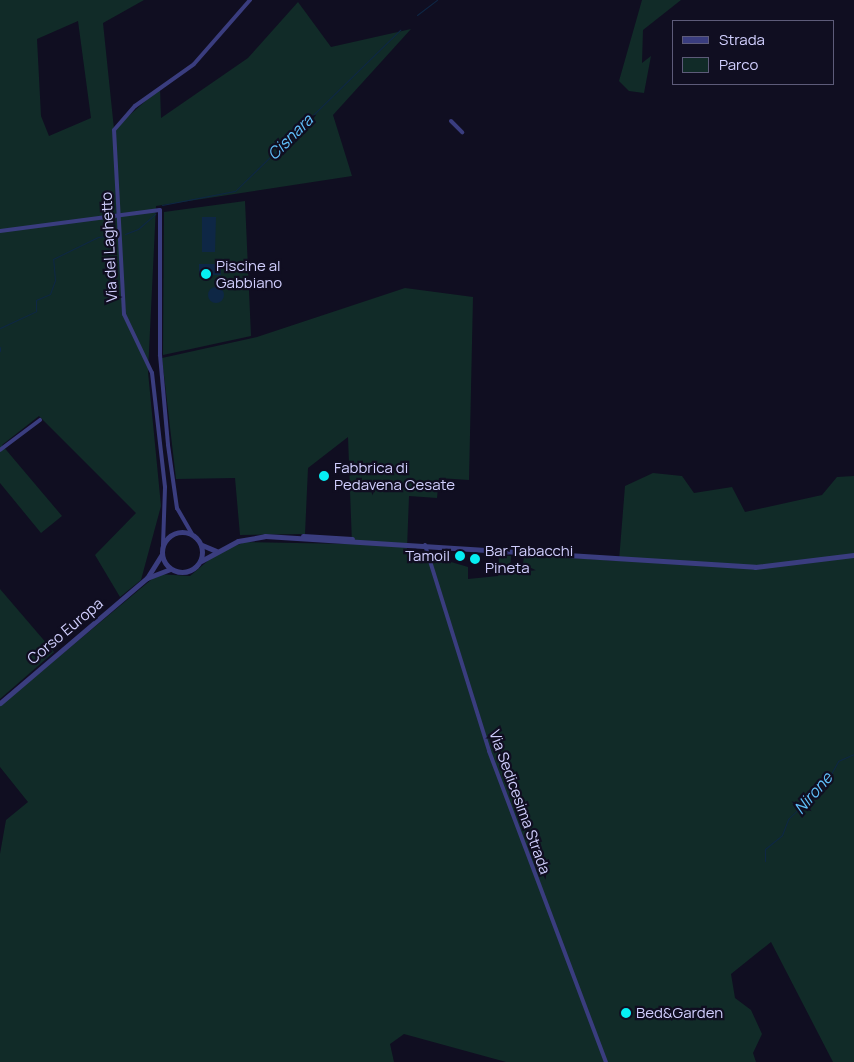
<!DOCTYPE html>
<style>
body{margin:0}
#map{position:relative;width:854px;height:1062px;overflow:hidden;background:#100e21;font-family:Manrope,sans-serif}
div>[style]{position:absolute}
[style*='--x']{left:calc(var(--x)*1px);top:calc(var(--y)*1px);width:calc(var(--w)*1px);rotate:calc(var(--a)*1deg)}
.green>*{inset:0;background:#112b28}
.water>*{inset:0;background:#0e2745}
.round{border-radius:50%}
.stream>*{height:1px;margin:-0.5px;padding:0 0.5px;transform-origin:0.5px;border-radius:0.5px;background:#0e2745}
.minor>*{height:4px;margin:-2px;padding:0 2px;transform-origin:2px;border-radius:2px;background:#3a3d7f}
.tertiary>*{height:5px;margin:-2.5px;padding:0 2.5px;transform-origin:2.5px;border-radius:2.5px;background:#3a3d7f}
.tertiary>.ring{margin:-2.5px;padding:0;box-sizing:content-box;background:none;border:5px solid #3a3d7f;border-radius:50%}
.dots>*{width:14px;height:14px;translate:-50% -50%;box-sizing:border-box;border:2px solid #100e21;border-radius:50%}
span{translate:-50% -50%;white-space:nowrap;text-align:center;line-height:1.15;-webkit-text-stroke:4.5px #100e21;paint-order:stroke}
.street-label{font-size:15px;color:#d1cffe}
.poi-label{font-size:15px;color:#d1cffe}
.left{translate:0 -50%;text-align:left}
.right{translate:-100% -50%;text-align:right}
.water-label{font-size:16px;color:#60c0fb;font-style:italic}
.legend{position:absolute;left:672px;top:20px;width:162px;height:65px;box-sizing:border-box;background:#100e21;border:1px solid #5d5b79;margin:0;padding:6px 9px;list-style:none;font-size:15px;color:#d1cffe}
.legend li{display:flex;align-items:center;gap:10px;height:25px}
.legend b{width:25px;border:1px solid #5d5b79}
</style>
<div id="map">
<div class="green">
<div style="clip-path:polygon(evenodd,0 0,144px 0,103px 23px,114px 129px,160px 88px,161px 118px,248px 58px,298px 2px,331px 47px,411px 29px,333px 115px,352px 176px,156px 206px,148px 372px,161px 506px,141px 580px,120px 597px,95px 555px,136px 513px,39px 416px,2px 445px,62px 516px,41px 533px,0 483px,0 0,78px 21px,91px 118px,49px 136px,41px 116px,37px 39px,78px 21px)"></div>
<div style="clip-path:polygon(642px 0,681px 0,643px 30px,642px 63px,651px 56px,644px 93px,629px 91px,619px 81px)"></div>
<div style="clip-path:polygon(245px 201px,251px 336px,163px 355px,164px 212px)"></div>
<div style="clip-path:polygon(405px 288px,473px 297px,469px 480px,439px 478px,437px 498px,409px 496px,407px 549px,468px 567px,468px 579px,498px 576px,499px 555px,511px 556px,510px 573px,522px 574px,524px 555px,619px 561px,625px 486px,653px 473px,682px 476px,694px 493px,732px 487px,745px 512px,822px 495px,837px 477px,854px 476px,854px 1062px,833px 1062px,771px 942px,731px 974px,735px 998px,751px 1010px,762px 1034px,753px 1053px,756px 1062px,506px 1062px,404px 1034px,390px 1044px,394px 1062px,0 1062px,0 854px,6px 820px,28px 802px,0 767px,0 706px,158px 574px,190px 576px,217px 553px,245px 542px,352px 544px,348px 437px,308px 468px,305px 534px,240px 535px,235px 478px,176px 479px,162px 358px,257px 337px)"></div>
<div style="clip-path:polygon(0 589px,54px 652px,0 699px)"></div>
</div>
<div class="water">
<div style="clip-path:polygon(202px 217px,216px 217px,215px 252px,202px 252px)"></div>
<div style="clip-path:polygon(199px 264px,221px 264px,221px 275px,199px 275px)"></div>
<div class="round" style="left:208px;top:287px;width:16px;height:16px"></div>
</div>
<div class="stream">
<div style="--x:417;--y:15;--w:25;--a:-37"></div>
<div style="--x:162;--y:205;--w:74;--a:-10.9"></div>
<div style="--x:235;--y:191;--w:231;--a:-44.3"></div>
<div style="--x:125;--y:234;--w:14;--a:-21"></div>
<div style="--x:138;--y:229;--w:23;--a:-41"></div>
<div style="--x:0;--y:328;--w:40;--a:-25"></div>
<div style="--x:36;--y:311;--w:11;--a:-90"></div>
<div style="--x:36;--y:300;--w:15;--a:-23"></div>
<div style="--x:50;--y:294;--w:15;--a:-70"></div>
<div style="--x:55;--y:280;--w:21;--a:-95"></div>
<div style="--x:53;--y:259;--w:50;--a:-26.1"></div>
<div style="--x:98;--y:237;--w:16;--a:-7"></div>
<div style="--x:0;--y:347;--w:4;--a:90"></div>
<div style="--x:765;--y:861;--w:12;--a:-90"></div>
<div style="--x:765;--y:849;--w:22;--a:-39"></div>
<div style="--x:782;--y:835;--w:17;--a:-69"></div>
<div style="--x:788;--y:819;--w:52;--a:-43.5"></div>
<div style="--x:826;--y:783;--w:25;--a:-61"></div>
<div style="--x:838;--y:761;--w:17;--a:-24"></div>
</div>
<div class="minor">
<div style="--x:451;--y:121;--w:16;--a:45"></div>
<div style="--x:0;--y:231;--w:161;--a:-7.5"></div>
<div style="--x:160;--y:210;--w:145;--a:90"></div>
<div style="--x:160;--y:355;--w:90;--a:84.9"></div>
<div style="--x:168;--y:445;--w:64;--a:81.9"></div>
<div style="--x:177;--y:508;--w:30;--a:60"></div>
<div style="--x:0;--y:450;--w:50;--a:-36.9"></div>
<div style="--x:163;--y:545;--w:58;--a:-88"></div>
<div style="--x:165;--y:487;--w:115;--a:-96.5"></div>
<div style="--x:152;--y:373;--w:65;--a:-115.4"></div>
<div style="--x:124;--y:314;--w:184;--a:-93.1"></div>
<div style="--x:114;--y:130;--w:32;--a:-49"></div>
<div style="--x:135;--y:106;--w:72;--a:-35.4"></div>
<div style="--x:194;--y:64;--w:85;--a:-48.8"></div>
<div style="--x:425;--y:545;--w:216;--a:72.7"></div>
<div style="--x:489;--y:751;--w:332;--a:69.4"></div>
</div>
<div class="tertiary">
<div class="ring" style="left:162px;top:532px;width:35px;height:35px"></div>
<div style="--x:303;--y:536;--w:49;--a:3.5"></div>
<div style="--x:202;--y:545;--w:15;--a:23"></div>
<div style="--x:201;--y:561;--w:42;--a:-28.4"></div>
<div style="--x:238;--y:541;--w:27;--a:-10"></div>
<div style="--x:265;--y:536;--w:491;--a:3.6"></div>
<div style="--x:755;--y:567;--w:100;--a:-6.9"></div>
<div style="--x:147;--y:578;--w:28;--a:-58"></div>
<div style="--x:0;--y:703;--w:193;--a:-40.4"></div>
<div style="--x:147;--y:578;--w:25;--a:-21"></div>
</div>
<div class="dots">
<div style="left:206px;top:274px;background:#06eef3"></div>
<div style="left:324px;top:476px;background:#06eef3"></div>
<div style="left:460px;top:556px;background:#06eef3"></div>
<div style="left:475px;top:559px;background:#06eef3"></div>
<div style="left:626px;top:1013px;background:#06eef3"></div>
</div>
<div class="street-label">
<span style="left:109px;top:247px;rotate:-93deg">Via del Laghetto</span>
<span style="left:65px;top:631px;rotate:-40deg">Corso Europa</span>
<span style="left:520px;top:802px;rotate:70deg">Via Sedicesima Strada</span>
</div>
<div class="poi-label">
<span class="left" style="left:216px;top:274px">Piscine al<br>Gabbiano</span>
<span class="left" style="left:334px;top:476px">Fabbrica di<br>Pedavena Cesate</span>
<span class="left" style="left:485px;top:559px">Bar Tabacchi<br>Pineta</span>
<span class="right" style="left:450px;top:556px">Tamoil</span>
<span class="left" style="left:636px;top:1013px">Bed&amp;Garden</span>
</div>
<div class="water-label">
<span style="left:290px;top:137px;rotate:-45deg">Cisnara</span>
<span style="left:813px;top:793px;rotate:-49deg">Nirone</span>
</div>
<ul class="legend">
<li><b style="height:6px;background:#3a3d7f"></b>Strada</li>
<li><b style="height:14px;background:#112b28"></b>Parco</li>
</ul>
</div>
